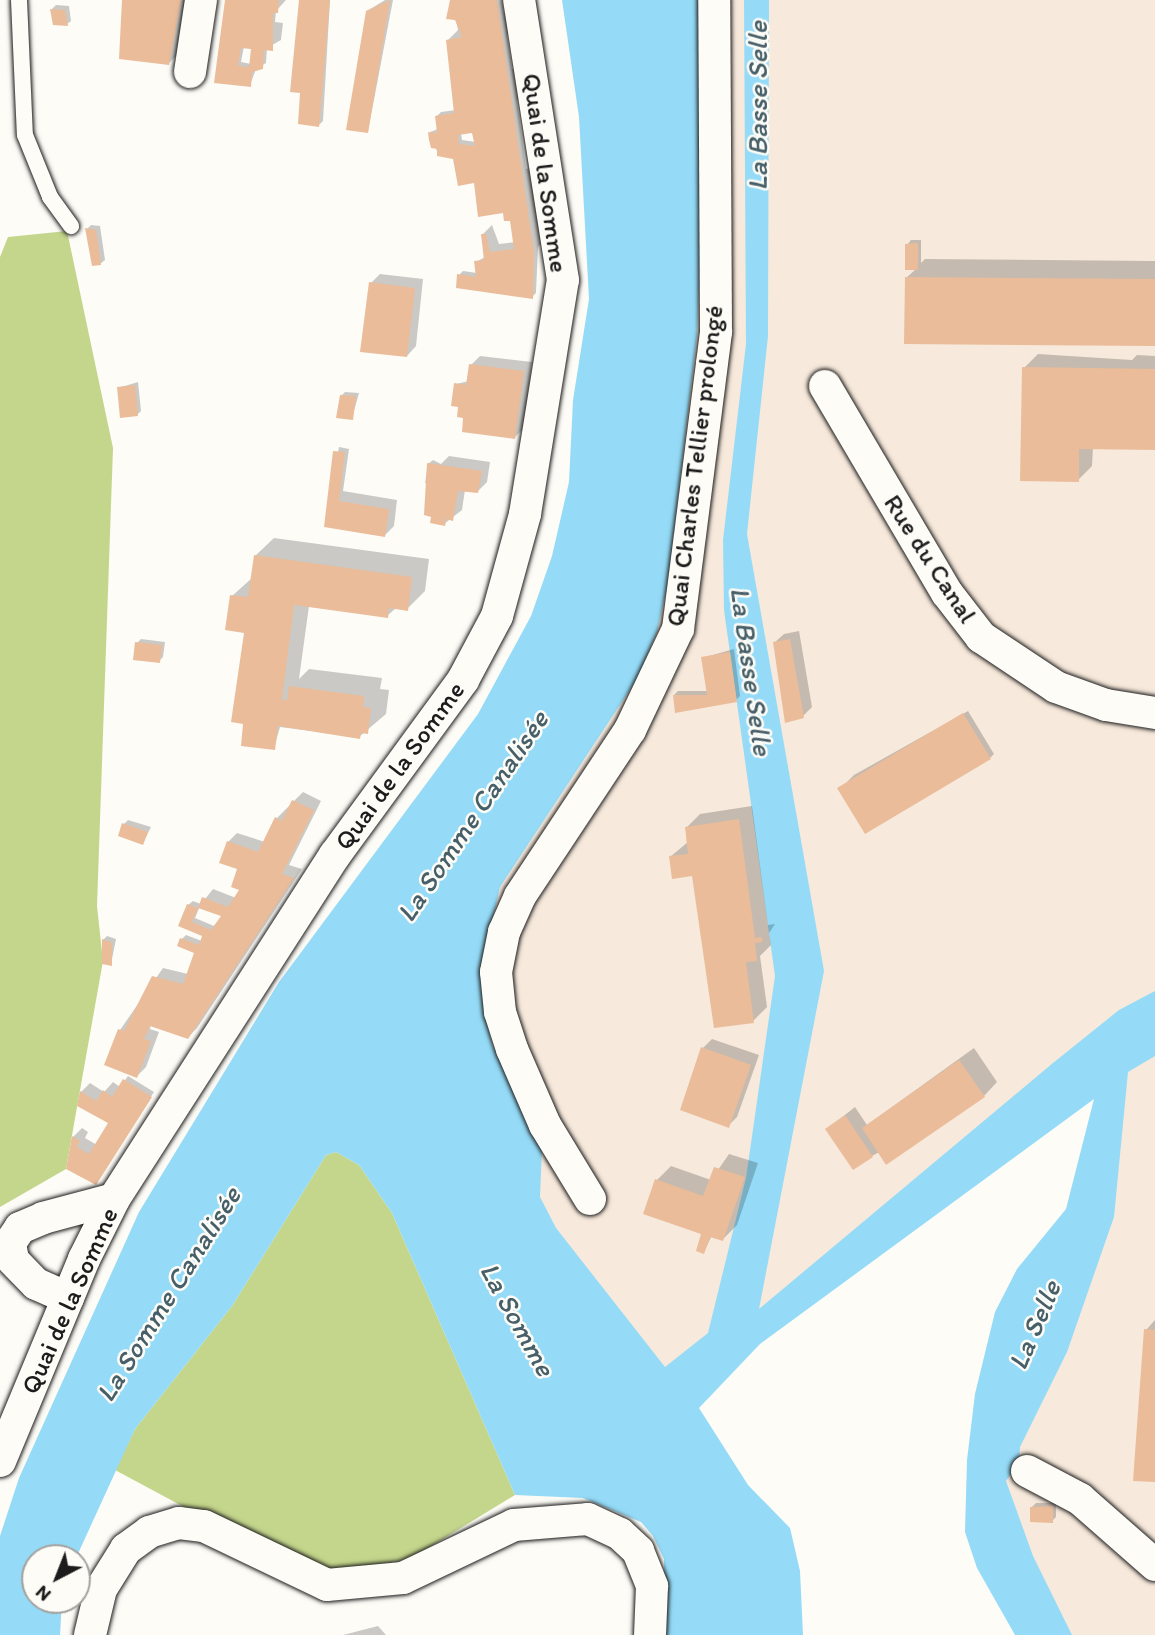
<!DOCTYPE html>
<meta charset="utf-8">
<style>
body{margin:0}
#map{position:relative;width:1155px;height:1635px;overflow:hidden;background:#fdfcf7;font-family:Itim,sans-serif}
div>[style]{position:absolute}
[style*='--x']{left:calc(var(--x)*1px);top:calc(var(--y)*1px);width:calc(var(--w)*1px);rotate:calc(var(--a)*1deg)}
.built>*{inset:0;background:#f7e9db}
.green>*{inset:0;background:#c4d68b}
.water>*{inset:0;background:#95dbf7}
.shadow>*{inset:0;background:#0003}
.building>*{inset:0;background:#eabc9a}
.roads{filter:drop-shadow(0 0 2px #1c1c1c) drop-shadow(0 0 2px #1c1c1c)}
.lane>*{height:16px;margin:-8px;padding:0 8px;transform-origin:8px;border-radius:8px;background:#fdfcf7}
.street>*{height:32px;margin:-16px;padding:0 16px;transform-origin:16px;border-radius:16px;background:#fdfcf7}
span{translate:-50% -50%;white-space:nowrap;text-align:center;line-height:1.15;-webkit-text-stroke:5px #fdfcf7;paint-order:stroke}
.street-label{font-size:26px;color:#1c1c1c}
.water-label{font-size:28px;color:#465f69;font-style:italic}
.north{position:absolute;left:21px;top:1544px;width:70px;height:70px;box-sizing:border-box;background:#fdfcf7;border:2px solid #a3a29f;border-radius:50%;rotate:222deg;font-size:19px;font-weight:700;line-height:28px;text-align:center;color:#1c1c1c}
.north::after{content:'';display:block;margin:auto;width:24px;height:32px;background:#1c1c1c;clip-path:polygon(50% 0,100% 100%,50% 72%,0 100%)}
</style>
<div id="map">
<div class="built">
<div style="clip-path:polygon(682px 0,1155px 0,1155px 1635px,1054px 1635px,982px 1469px,1121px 1060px,669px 1399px,346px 956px,635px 596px)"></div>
</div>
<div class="green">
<div style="clip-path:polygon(67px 231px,113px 448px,97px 906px,103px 961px,66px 1169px,0 1207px,0 257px,8px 237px)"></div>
<div style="clip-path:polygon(336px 1152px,359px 1165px,392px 1213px,515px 1495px,413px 1557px,357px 1572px,294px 1566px,115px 1470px,135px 1429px,232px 1306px,326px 1155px)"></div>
</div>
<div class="water">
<div style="clip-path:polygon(562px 0,711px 0,697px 335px,668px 582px,657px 632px,637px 679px,500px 887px,484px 957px,485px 1011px,492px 1044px,542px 1149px,540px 1197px,556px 1228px,665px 1367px,708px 1333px,746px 1178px,775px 976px,724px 610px,723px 540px,746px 344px,744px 0,769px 0,768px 336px,747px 534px,824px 971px,759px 1309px,1053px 1063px,1119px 1010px,1155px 991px,1155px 1056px,1128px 1072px,1114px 1217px,1067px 1352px,1020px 1447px,1019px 1462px,1006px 1481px,1033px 1556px,1072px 1635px,1015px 1635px,977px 1568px,965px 1532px,967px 1460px,975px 1394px,995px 1312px,1017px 1269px,1066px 1209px,1094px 1099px,760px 1344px,699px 1408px,748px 1485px,790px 1528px,800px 1571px,803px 1635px,665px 1635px,664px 1559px,653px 1536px,641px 1522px,583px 1498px,515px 1495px,392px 1213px,359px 1165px,336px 1152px,326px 1155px,232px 1306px,135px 1429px,76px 1558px,35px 1558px,35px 1600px,62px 1600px,60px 1635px,0 1635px,0 1536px,19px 1478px,139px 1212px,279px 982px,478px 714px,531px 616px,552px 556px,569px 482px,573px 400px,589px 299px,579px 117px)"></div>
</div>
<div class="shadow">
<div style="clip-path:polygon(124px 0,187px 0,178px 54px,169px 63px)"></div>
<div style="clip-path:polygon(evenodd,227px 0,286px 0,276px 11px,275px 22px,283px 23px,281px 40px,267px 48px,266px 63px,256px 69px,250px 85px,216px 81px,227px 0,244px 46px,253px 50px,251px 64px,241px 62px,244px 46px)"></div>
<div style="clip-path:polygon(301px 0,330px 0,323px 121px,319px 125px)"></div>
<div style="clip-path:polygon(385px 0,393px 0,368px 131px,367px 11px)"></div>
<div style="clip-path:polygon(evenodd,452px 0,502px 0,504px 13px,510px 13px,512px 30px,507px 35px,512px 69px,518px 68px,522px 96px,517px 101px,526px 169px,532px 168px,543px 242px,538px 247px,536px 293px,532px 297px,459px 275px,463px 271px,477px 273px,476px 262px,485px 257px,482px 235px,492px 225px,499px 244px,515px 242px,512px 219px,455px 157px,438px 154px,430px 132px,438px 129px,437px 116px,441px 112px,456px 110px,448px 40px,458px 30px,452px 0,474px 131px,476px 142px,462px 140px,461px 133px,474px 131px)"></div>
<div style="clip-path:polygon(56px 5px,69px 6px,71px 21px,67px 24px,52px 9px)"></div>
<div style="clip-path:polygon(91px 225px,100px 226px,105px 260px,100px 264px,87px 229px)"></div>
<div style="clip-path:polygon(911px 240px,921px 240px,921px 263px,925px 259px,1155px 261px,1155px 344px,906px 278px,916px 269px,907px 245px)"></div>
<div style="clip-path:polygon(380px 274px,423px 279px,416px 346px,407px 356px,371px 283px)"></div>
<div style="clip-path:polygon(1038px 354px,1132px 360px,1137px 355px,1155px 356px,1155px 449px,1093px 447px,1092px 466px,1078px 480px,1024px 368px)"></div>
<div style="clip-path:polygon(480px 356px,532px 362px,524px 428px,515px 437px,465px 416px,456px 384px,469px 381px,471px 365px)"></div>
<div style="clip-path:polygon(138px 382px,141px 411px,137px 415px,118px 388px)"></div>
<div style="clip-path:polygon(345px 392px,359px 393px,352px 418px,341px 396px)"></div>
<div style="clip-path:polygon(339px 447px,349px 449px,343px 491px,397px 500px,394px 526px,385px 535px,326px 514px)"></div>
<div style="clip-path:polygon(449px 456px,490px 462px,487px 482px,478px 491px,465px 490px,462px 510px,444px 524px,431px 483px,425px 483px,428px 464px,433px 460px,441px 464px)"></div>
<div style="clip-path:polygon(274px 538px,429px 559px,425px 591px,407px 609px,396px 608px,387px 616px,309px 606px,299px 679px,309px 669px,382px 678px,380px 689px,389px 690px,386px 714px,359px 737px,280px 727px,274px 748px,246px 631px,232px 596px,252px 578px,255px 556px)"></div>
<div style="clip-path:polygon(799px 631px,812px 707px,803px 716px,774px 643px,784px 634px)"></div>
<div style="clip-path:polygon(141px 639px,165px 642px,163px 657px,159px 661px,137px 643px)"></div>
<div style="clip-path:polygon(734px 649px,740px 696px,736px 700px,674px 695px,678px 691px,708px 691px,702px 658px)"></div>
<div style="clip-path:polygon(968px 711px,994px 754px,990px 758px,840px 789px,854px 775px)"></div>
<div style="clip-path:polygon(evenodd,303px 792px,321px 801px,289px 865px,302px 869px,197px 1028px,188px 1037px,151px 1024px,150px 1029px,159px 1032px,146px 1067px,137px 1076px,120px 1030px,163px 968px,188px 974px,204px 943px,194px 951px,182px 939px,186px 935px,202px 941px,205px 935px,181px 925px,188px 905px,193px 901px,201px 904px,213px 889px,236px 898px,242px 890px,240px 868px,228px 842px,237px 833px,265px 842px,277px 818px,303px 792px,200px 906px,224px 915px,214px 926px,195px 918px,200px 906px)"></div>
<div style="clip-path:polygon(752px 806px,768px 925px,775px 924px,769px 933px,771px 945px,760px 956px,767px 1007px,753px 1021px,693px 874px,670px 857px,688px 842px,686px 828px,700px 814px)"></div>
<div style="clip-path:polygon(128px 820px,151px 827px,143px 843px,124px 824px)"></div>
<div style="clip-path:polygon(107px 936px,116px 939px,111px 964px,103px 940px)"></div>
<div style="clip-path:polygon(712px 1039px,759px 1055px,737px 1117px,728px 1126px,703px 1048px)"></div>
<div style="clip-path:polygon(974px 1048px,997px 1082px,984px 1096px,872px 1156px,827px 1129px,855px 1107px,867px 1125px)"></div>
<div style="clip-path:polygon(128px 1076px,154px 1092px,96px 1183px,68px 1168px,73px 1137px,82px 1128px,88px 1132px,85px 1138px,97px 1145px,111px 1122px,81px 1092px,90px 1083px,104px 1092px,113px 1082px,120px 1087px)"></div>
<div style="clip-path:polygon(729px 1154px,758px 1163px,737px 1225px,723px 1239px,712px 1235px,704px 1252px,703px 1233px,657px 1180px,671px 1166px,711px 1180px)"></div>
<div style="clip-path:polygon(1155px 1320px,1155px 1480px,1146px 1330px)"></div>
<div style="clip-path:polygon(1036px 1503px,1056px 1503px,1056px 1517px,1052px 1521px,1032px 1507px)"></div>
<div style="clip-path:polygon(378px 1626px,386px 1635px,343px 1635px)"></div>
</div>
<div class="building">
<div style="clip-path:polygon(122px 0,181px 0,169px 65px,119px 59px)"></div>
<div style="clip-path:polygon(evenodd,225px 0,279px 0,278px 13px,273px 13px,273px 51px,264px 50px,263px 69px,252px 72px,251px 87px,214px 83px,225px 0,241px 48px,251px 49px,249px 67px,238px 66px,241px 48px)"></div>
<div style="clip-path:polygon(299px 0,330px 0,319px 127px,298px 124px,300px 93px,290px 92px)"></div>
<div style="clip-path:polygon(390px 0,368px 133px,346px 130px,366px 11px)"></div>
<div style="clip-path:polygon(evenodd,450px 0,497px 0,534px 253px,533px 299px,456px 288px,457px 274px,476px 277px,474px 261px,484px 260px,481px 234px,486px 234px,490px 252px,514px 249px,510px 221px,504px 221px,503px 213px,478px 217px,474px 183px,458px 186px,453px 159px,437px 156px,437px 149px,431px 148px,429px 140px,428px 132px,437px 133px,435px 116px,454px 113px,446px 40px,462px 37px,455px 20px,446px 19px,450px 0,472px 133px,475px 146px,459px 144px,458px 135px,472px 133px)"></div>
<div style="clip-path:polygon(50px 9px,65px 10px,68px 26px,53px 25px)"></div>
<div style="clip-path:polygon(85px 228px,96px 230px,101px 265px,92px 266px)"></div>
<div style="clip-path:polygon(918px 243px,918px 270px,905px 270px,905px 244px)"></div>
<div style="clip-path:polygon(905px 277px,1155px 279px,1155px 346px,904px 344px)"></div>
<div style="clip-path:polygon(369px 282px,415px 288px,407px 357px,360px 352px)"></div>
<div style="clip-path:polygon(469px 364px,524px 371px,515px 439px,462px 432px,463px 418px,457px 417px,458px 407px,451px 406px,454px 383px,466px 385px)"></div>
<div style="clip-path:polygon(1022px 367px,1155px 369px,1155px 450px,1079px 449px,1079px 482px,1020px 481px)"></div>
<div style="clip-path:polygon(135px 385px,138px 416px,120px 418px,117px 387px)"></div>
<div style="clip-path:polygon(340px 395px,356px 396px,353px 420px,336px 418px)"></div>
<div style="clip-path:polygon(333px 451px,345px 452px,339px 501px,389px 509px,385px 537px,324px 527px)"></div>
<div style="clip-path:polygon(427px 463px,482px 471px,478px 493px,458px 491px,453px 521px,446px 519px,445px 526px,430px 523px,431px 517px,424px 515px)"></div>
<div style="clip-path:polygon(254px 555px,412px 577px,408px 611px,389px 608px,388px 618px,294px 605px,282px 700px,287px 700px,289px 686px,364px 696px,363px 707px,371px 708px,368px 734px,361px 733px,360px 739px,278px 726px,275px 750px,241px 746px,243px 724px,231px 722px,244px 633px,225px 630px,230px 595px,248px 597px)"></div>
<div style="clip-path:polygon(790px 639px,804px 718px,785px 723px,773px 642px)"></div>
<div style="clip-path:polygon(135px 642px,162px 645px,160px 663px,133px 660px)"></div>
<div style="clip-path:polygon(730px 652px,737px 702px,675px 713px,673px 695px,707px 695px,701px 657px)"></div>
<div style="clip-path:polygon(963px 713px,991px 759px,865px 834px,837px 788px)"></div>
<div style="clip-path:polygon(evenodd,292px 800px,314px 810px,282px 874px,294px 878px,188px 1039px,150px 1026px,144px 1039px,151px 1041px,137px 1078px,104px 1065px,118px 1029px,124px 1031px,152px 976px,183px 984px,194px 953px,177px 946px,180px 938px,199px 945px,202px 936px,178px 926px,187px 904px,198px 908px,202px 897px,228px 907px,239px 890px,231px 887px,237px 869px,219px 863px,227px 841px,258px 852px,275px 817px,282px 821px,292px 800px,198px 908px,221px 916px,211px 930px,192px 922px,198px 908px)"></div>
<div style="clip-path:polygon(739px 819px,755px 938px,762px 937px,762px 942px,755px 943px,757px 961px,746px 962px,754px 1023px,714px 1028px,692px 876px,672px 879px,669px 856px,688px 854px,685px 827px)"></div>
<div style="clip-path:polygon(122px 823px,148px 832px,143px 845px,118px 836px)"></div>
<div style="clip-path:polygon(102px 939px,112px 943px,112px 966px,102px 964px)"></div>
<div style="clip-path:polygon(701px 1047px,751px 1065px,729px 1128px,680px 1110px)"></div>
<div style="clip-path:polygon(959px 1060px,985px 1097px,886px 1165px,862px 1128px)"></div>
<div style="clip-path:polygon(123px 1079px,152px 1097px,96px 1185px,66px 1169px,72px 1136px,80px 1141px,77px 1147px,89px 1154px,108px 1123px,77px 1106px,80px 1091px,96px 1101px,103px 1090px,112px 1097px)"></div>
<div style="clip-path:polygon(845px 1115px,873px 1157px,853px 1170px,825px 1129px)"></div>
<div style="clip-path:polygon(714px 1167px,745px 1177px,723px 1241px,710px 1237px,704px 1254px,696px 1251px,701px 1234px,643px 1214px,655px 1179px,703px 1196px)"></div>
<div style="clip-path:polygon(1144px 1329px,1155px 1330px,1155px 1482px,1133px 1481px)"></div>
<div style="clip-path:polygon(1053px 1506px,1053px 1523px,1030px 1522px,1030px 1507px)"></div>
</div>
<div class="roads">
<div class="lane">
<div style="--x:19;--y:0;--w:135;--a:87.5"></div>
<div style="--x:25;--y:135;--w:67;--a:68"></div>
<div style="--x:50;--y:197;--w:36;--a:54"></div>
</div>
<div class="street">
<div style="--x:190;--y:72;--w:73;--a:-81.3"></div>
<div style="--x:825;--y:386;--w:240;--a:59.5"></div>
<div style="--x:947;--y:593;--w:56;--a:52.3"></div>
<div style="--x:981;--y:637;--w:90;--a:33.7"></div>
<div style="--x:1056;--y:687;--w:53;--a:19.8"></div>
<div style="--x:1106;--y:705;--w:50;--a:9.3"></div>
<div style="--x:590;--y:1199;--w:87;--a:-121.3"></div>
<div style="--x:545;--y:1125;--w:83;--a:-113.5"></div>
<div style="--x:512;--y:1049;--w:39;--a:-108"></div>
<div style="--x:500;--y:1012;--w:40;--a:-95.7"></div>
<div style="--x:496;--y:972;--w:41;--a:-78.7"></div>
<div style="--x:504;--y:932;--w:39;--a:-66"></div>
<div style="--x:520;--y:896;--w:199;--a:-56.5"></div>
<div style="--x:630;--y:730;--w:112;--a:-64.6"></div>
<div style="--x:678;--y:629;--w:299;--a:-82.7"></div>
<div style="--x:716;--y:332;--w:332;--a:-90.3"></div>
<div style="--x:68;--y:1298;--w:35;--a:-156"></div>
<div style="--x:36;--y:1284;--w:33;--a:-134"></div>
<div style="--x:13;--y:1260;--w:17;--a:-100"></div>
<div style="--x:10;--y:1243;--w:18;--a:-56"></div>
<div style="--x:20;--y:1228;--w:25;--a:-23"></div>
<div style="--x:43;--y:1218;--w:73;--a:-15"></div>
<div style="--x:0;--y:1461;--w:219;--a:-67.4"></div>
<div style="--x:84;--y:1259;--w:67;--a:-63.4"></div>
<div style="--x:114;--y:1199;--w:409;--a:-57.3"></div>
<div style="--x:335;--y:855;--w:217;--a:-53.8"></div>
<div style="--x:463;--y:680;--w:72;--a:-62"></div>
<div style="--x:497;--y:616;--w:106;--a:-74.6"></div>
<div style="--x:525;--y:514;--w:237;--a:-80.8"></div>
<div style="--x:563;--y:280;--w:283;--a:-98.9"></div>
<div style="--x:1027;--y:1471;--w:60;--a:27.8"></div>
<div style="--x:1080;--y:1499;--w:100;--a:41.3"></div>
<div style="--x:90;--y:1635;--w:47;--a:-76.6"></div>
<div style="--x:101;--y:1589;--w:47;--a:-58"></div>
<div style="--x:126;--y:1549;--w:29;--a:-36"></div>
<div style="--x:149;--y:1532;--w:31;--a:-17"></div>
<div style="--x:179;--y:1523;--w:25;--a:7"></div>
<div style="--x:204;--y:1526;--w:136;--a:25.6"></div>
<div style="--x:327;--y:1585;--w:76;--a:-5.3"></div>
<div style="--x:403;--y:1578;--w:123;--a:-25.5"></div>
<div style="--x:514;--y:1525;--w:74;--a:-4.6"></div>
<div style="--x:588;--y:1519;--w:35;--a:25"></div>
<div style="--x:620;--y:1534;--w:25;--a:43"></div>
<div style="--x:638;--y:1551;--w:38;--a:68"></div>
<div style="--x:652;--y:1586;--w:49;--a:92.3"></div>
</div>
</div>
<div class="street-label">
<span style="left:545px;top:173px;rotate:82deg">Quai de la Somme</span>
<span style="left:695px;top:466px;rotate:-83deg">Quai Charles Tellier prolongé</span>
<span style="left:930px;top:559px;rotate:57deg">Rue du Canal</span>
<span style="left:400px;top:766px;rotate:-54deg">Quai de la Somme</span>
<span style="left:70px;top:1301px;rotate:-66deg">Quai de la Somme</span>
</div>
<div class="water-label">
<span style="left:757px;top:106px;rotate:-90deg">La Basse Selle</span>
<span style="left:752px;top:671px;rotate:82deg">La Basse Selle</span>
<span style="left:472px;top:816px;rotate:-56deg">La Somme Canalisée</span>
<span style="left:168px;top:1294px;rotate:-58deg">La Somme Canalisée</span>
<span style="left:518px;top:1319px;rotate:61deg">La Somme</span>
<span style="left:1034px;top:1325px;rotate:-67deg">La Selle</span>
</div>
<div class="north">N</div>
</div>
